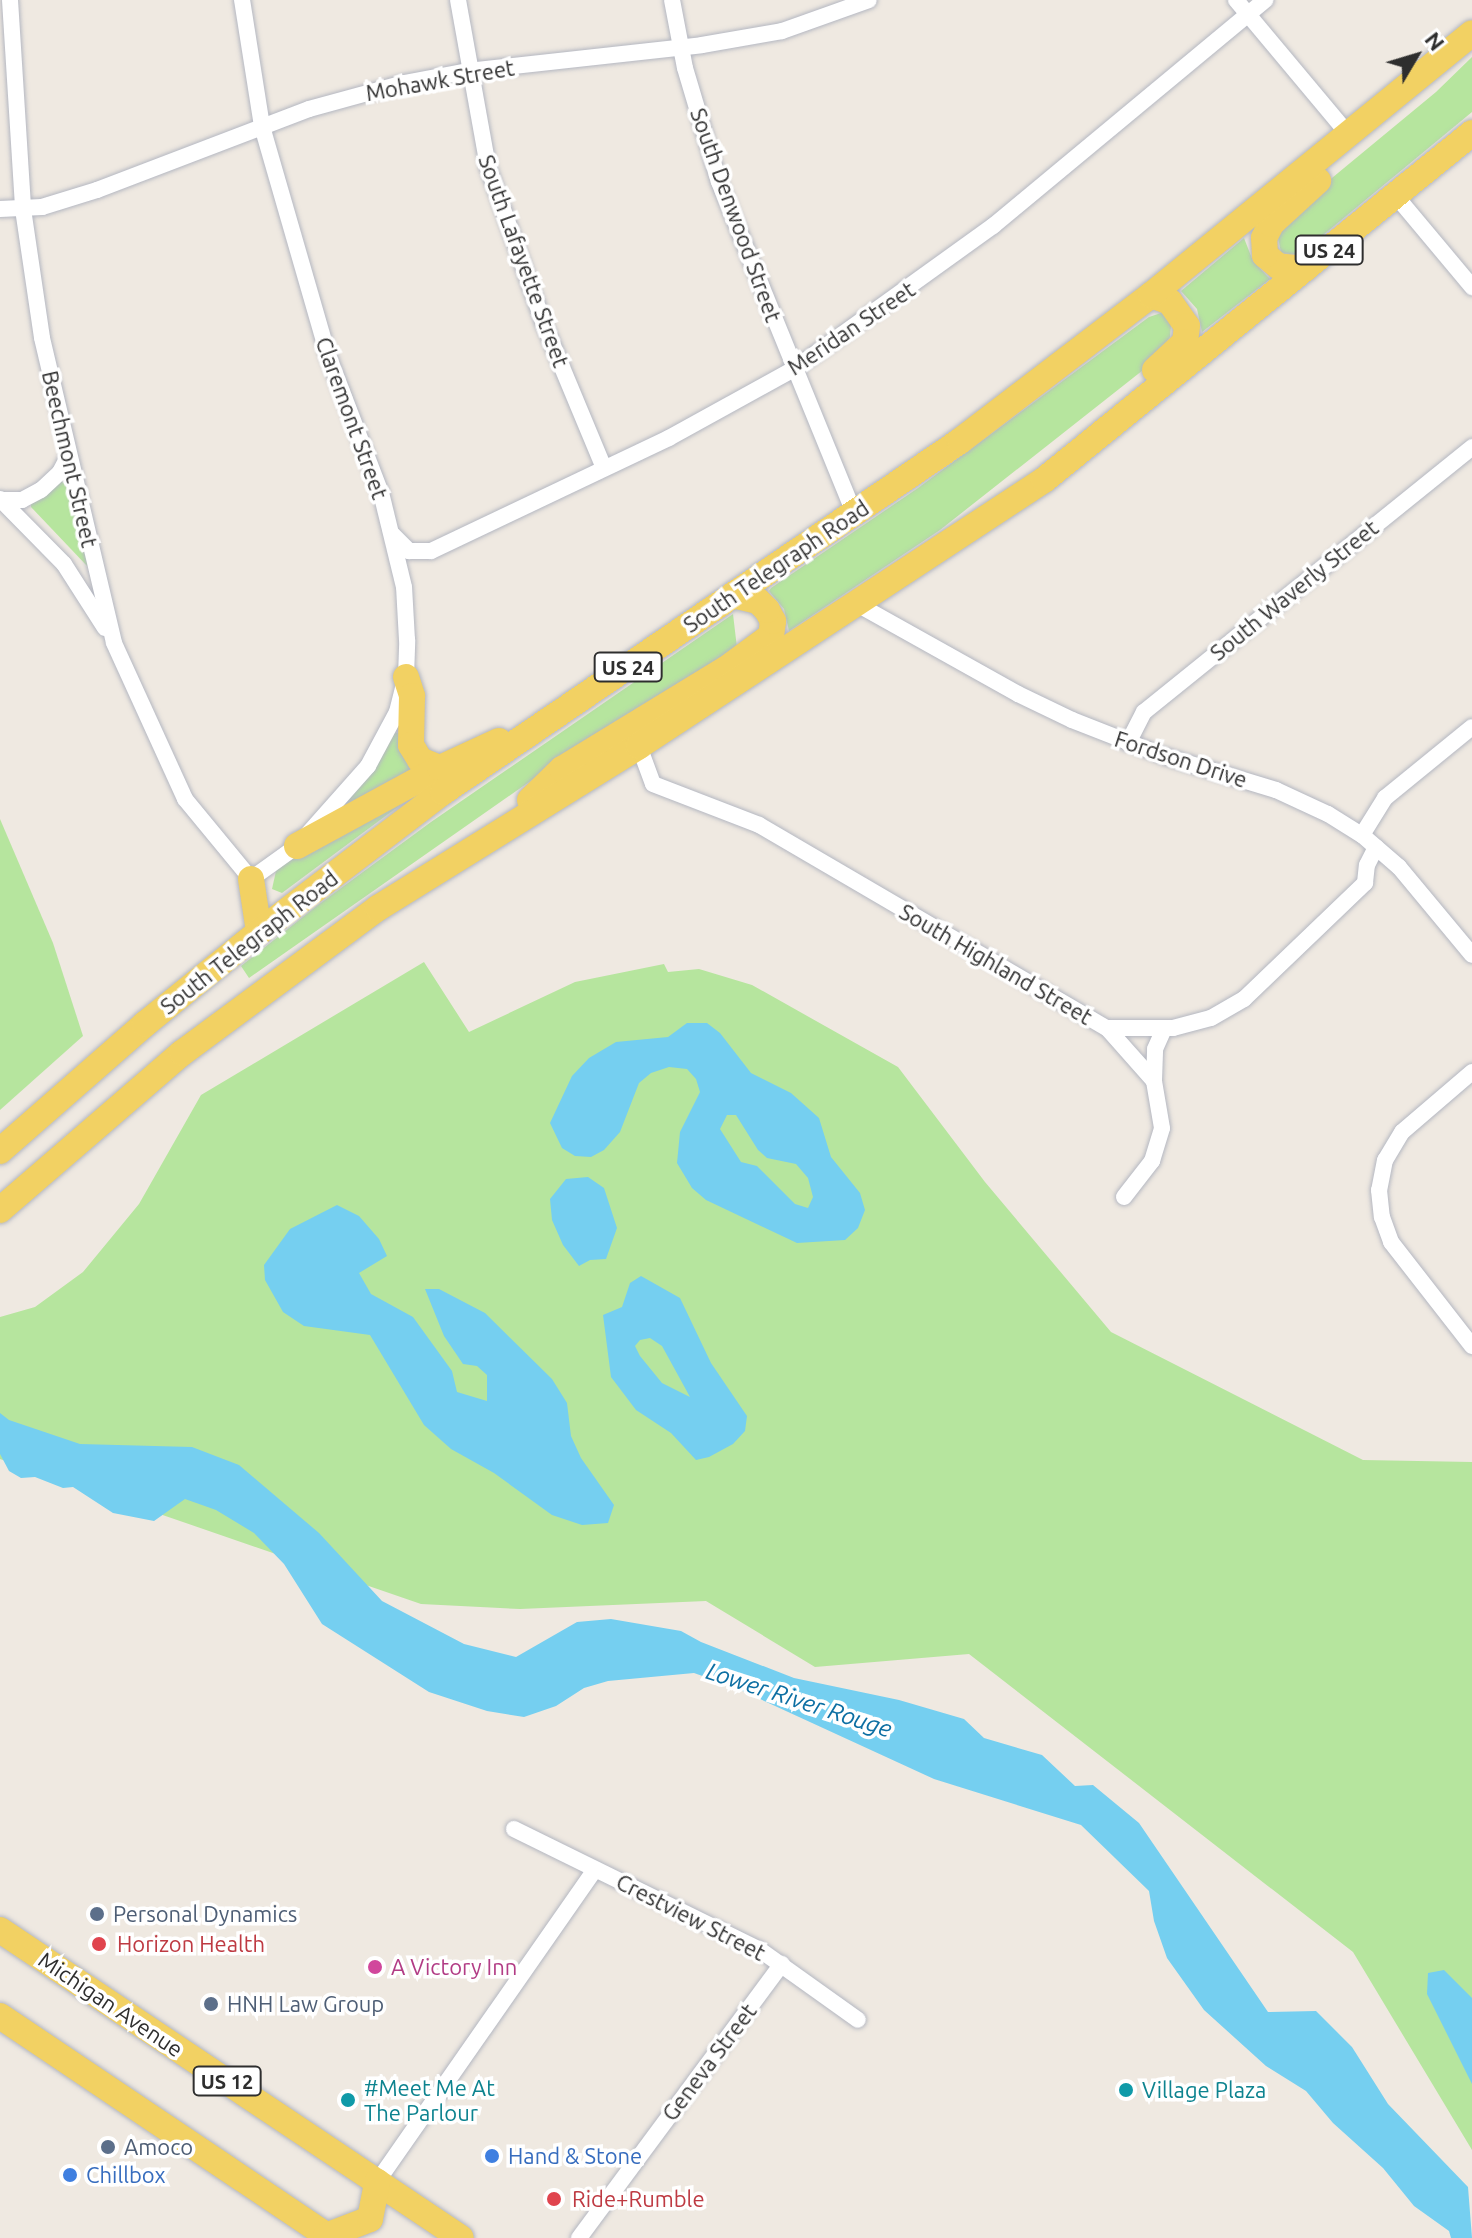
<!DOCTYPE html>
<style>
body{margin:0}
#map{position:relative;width:1472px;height:2238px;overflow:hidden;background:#efe9e1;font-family:Ubuntu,sans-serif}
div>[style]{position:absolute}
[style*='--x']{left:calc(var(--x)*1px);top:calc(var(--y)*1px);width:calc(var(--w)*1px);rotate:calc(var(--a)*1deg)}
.green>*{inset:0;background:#b6e59e}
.water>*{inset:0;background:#75cff0}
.roads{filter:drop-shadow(0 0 2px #b4b7c1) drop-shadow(0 0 2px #b4b7c1)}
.street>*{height:16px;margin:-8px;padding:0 8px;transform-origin:8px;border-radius:8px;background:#fff}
.primary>*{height:26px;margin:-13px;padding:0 13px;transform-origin:13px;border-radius:13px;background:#f2d163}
.dots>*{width:22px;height:22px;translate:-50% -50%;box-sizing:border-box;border:4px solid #fff;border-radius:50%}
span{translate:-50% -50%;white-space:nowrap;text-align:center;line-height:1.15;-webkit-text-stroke:7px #fff;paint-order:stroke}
.shield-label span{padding:2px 6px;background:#fff;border:2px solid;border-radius:6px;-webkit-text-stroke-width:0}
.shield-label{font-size:20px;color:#2e2e2e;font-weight:700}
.street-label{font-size:22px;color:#2e2e2e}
.service-label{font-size:22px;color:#4e5e75}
.left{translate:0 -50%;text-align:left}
.health-label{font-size:22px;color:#be3a42}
.hotel-label{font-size:22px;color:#b23c85}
.culture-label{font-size:22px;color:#0d838f}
.shop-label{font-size:22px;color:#366cbe}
.water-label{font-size:24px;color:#0d6fa3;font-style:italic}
.north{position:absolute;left:1376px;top:16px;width:80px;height:80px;-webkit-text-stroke:6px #fff;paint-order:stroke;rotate:52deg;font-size:22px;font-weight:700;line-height:32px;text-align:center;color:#2e2e2e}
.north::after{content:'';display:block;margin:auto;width:28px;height:36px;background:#2e2e2e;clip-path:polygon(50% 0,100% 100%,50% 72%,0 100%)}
</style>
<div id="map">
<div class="green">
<div style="clip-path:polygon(1472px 57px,1472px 112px,1299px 255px,1281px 253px,1278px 237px,1292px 211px,1436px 92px)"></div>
<div style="clip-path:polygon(1244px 238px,1253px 261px,1270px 279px,1202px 332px,1197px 309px,1181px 291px)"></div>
<div style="clip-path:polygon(1161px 313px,1166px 315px,1171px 325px,1170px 337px,1152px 363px,940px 530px,789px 631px,784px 609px,769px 591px,771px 588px,918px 488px,1149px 317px)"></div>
<div style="clip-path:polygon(61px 480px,67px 487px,88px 567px,31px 507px,31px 502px)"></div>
<div style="clip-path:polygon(733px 614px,737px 648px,549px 768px,249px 978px,241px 966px,318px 905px,431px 822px)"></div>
<div style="clip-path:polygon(394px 733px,399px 733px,416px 769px,347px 812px,341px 806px)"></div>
<div style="clip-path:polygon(407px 800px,282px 893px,272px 889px,276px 871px,283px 862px)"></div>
<div style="clip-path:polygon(0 819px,53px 943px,83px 1036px,0 1110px)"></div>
<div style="clip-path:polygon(424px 962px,469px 1032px,575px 982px,664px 964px,668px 972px,699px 969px,752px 985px,898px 1067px,985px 1182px,1111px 1332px,1363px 1460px,1472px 1462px,1472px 2150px,1353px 1952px,969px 1654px,815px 1667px,706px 1601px,520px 1609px,421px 1604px,0 1459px,0 1317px,35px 1307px,83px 1272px,139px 1204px,201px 1095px)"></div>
</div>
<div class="water">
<div style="clip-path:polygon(evenodd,687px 1023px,707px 1023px,720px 1033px,751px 1073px,791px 1093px,819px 1118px,831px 1157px,860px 1193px,865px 1210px,858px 1228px,845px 1240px,797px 1243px,706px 1200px,692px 1188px,677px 1163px,680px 1132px,700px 1092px,696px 1079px,687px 1069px,669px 1067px,651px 1073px,639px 1083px,620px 1132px,604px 1150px,591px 1157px,575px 1156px,562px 1148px,550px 1123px,572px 1076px,589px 1058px,616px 1042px,668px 1037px,687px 1023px,727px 1115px,736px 1115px,758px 1150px,767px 1158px,796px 1164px,808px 1178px,813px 1197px,808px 1208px,795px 1204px,757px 1166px,741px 1162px,720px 1129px,727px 1115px)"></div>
<div style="clip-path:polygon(588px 1177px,604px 1188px,617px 1228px,606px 1259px,590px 1260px,579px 1266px,563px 1245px,552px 1220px,550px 1199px,566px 1179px)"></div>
<div style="clip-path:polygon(337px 1205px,359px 1216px,379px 1239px,387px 1256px,359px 1273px,371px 1294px,413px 1317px,452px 1371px,457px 1392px,487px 1401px,487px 1375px,477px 1366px,463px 1364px,444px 1336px,425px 1289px,439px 1289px,485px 1313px,552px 1379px,567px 1403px,571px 1436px,581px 1458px,614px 1505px,608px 1523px,582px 1525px,552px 1515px,494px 1473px,451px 1449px,424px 1425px,370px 1335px,304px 1326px,283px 1312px,265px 1280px,264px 1265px,290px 1229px)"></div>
<div style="clip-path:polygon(evenodd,641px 1276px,680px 1298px,711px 1363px,747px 1416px,745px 1431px,733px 1444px,709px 1457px,696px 1460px,671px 1433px,636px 1410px,611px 1377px,603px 1315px,622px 1307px,630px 1283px,641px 1276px,650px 1338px,662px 1346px,690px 1397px,662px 1383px,640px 1356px,635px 1346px,640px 1340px,650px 1338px)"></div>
<div style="clip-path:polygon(0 1413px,9px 1420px,80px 1444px,192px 1447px,239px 1465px,319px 1533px,382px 1601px,464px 1644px,516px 1657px,577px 1622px,611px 1619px,681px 1631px,701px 1642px,794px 1678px,899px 1700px,964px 1719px,984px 1738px,1042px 1755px,1075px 1786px,1093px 1785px,1139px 1823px,1268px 2012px,1316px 2011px,1352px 2047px,1388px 2104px,1468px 2187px,1472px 2238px,1451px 2238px,1449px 2231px,1414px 2206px,1383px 2168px,1333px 2123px,1306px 2091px,1266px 2066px,1204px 2010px,1167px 1958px,1154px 1921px,1149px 1891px,1081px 1825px,934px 1779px,736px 1688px,694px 1673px,608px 1681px,584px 1688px,556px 1706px,524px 1717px,487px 1711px,429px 1692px,322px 1624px,284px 1564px,254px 1533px,216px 1510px,185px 1499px,154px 1521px,113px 1513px,73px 1487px,63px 1488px,35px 1477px,21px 1478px,9px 1471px,0 1454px)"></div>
<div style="clip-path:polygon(1444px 1970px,1472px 1998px,1472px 2084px,1427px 1994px,1428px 1973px)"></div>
</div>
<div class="roads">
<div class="street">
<div style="--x:10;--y:0;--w:209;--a:86.4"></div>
<div style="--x:23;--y:209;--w:130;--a:81.6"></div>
<div style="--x:42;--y:338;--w:313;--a:76.7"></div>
<div style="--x:114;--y:643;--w:171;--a:65.5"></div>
<div style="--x:185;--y:799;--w:104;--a:50.5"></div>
<div style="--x:251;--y:879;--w:57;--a:-35.7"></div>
<div style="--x:297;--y:846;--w:107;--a:-48.4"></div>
<div style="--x:368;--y:766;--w:61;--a:-61.8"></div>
<div style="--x:397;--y:712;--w:36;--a:-76"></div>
<div style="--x:406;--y:677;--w:37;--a:-88"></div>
<div style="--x:407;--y:640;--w:53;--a:-93.2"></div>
<div style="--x:404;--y:587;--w:97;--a:-103.7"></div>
<div style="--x:381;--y:493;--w:148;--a:-111"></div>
<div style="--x:328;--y:355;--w:238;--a:-106.1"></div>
<div style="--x:262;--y:126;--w:128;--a:-99"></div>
<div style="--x:458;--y:0;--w:170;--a:79.8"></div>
<div style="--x:488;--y:167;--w:167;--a:70.4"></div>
<div style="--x:544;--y:324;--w:156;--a:67.4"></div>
<div style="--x:672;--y:0;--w:69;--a:79.2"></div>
<div style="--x:685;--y:68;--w:119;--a:73.4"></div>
<div style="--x:719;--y:182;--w:357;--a:67.8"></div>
<div style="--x:1236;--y:0;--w:176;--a:50.1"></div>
<div style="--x:1396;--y:196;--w:119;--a:50.1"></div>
<div style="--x:0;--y:209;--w:42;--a:-2.7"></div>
<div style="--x:42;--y:207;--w:58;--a:-17.2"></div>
<div style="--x:97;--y:190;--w:227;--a:-20.9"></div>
<div style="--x:309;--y:109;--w:98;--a:-15.3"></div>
<div style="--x:404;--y:83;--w:65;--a:-10.6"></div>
<div style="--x:468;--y:71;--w:235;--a:-6.3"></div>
<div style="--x:702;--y:45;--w:81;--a:-9.9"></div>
<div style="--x:782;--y:31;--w:92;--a:-19.6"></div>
<div style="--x:0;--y:499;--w:91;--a:45.4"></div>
<div style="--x:64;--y:564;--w:76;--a:57.4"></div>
<div style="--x:1;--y:500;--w:21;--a:0"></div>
<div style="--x:22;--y:500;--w:21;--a:-28"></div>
<div style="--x:41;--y:490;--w:26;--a:-43"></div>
<div style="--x:60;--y:472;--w:17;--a:-62"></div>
<div style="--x:393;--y:535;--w:23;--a:45"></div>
<div style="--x:409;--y:551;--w:22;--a:0"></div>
<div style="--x:431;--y:551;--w:263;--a:-25.4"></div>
<div style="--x:669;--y:438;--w:143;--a:-28.9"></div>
<div style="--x:794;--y:369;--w:245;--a:-35.7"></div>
<div style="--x:993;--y:226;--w:354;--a:-39.7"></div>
<div style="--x:857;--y:604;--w:184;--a:29.2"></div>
<div style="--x:1018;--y:694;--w:60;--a:25.7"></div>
<div style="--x:1072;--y:720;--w:99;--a:21.4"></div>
<div style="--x:1164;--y:756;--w:117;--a:16.9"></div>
<div style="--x:1276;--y:790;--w:57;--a:24.8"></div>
<div style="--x:1328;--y:814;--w:40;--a:32"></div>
<div style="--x:1362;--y:835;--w:49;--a:40.9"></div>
<div style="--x:1399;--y:867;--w:114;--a:50.3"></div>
<div style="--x:1128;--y:743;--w:35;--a:-63"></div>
<div style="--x:1144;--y:712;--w:422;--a:-38.9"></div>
<div style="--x:639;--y:746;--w:40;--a:69.8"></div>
<div style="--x:653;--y:784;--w:114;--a:21.1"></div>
<div style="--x:759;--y:825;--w:403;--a:30.3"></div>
<div style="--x:1107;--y:1028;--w:66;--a:0"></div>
<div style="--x:1173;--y:1028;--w:39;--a:-15"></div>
<div style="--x:1211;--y:1018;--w:38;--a:-30"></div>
<div style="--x:1244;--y:999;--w:168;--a:-43.8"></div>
<div style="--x:1365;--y:883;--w:18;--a:-84"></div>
<div style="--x:1367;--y:865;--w:20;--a:-63"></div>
<div style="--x:1362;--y:835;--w:44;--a:-58.1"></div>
<div style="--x:1385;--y:798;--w:112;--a:-39.2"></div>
<div style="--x:1107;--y:1028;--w:71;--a:48.4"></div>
<div style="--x:1472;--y:1072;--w:92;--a:139.4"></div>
<div style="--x:1402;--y:1132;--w:33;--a:121"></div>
<div style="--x:1385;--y:1160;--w:31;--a:101"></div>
<div style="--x:1379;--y:1190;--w:27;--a:84"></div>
<div style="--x:1382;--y:1217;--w:27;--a:70"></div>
<div style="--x:1391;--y:1242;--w:132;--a:52.1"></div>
<div style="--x:1124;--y:1197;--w:46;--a:-52.1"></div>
<div style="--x:1152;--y:1161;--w:34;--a:-73"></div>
<div style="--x:1162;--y:1128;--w:48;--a:-99.7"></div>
<div style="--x:1154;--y:1081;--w:32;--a:-88"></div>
<div style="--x:1155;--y:1049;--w:22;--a:-66"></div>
<div style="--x:514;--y:1829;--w:274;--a:26.2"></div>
<div style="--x:760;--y:1950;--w:120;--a:35.5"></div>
<div style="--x:377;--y:2182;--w:381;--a:-55.1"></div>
<div style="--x:579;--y:2238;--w:341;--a:-53.5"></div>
</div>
<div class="primary">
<div style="--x:1305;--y:269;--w:27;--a:-174"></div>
<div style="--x:1278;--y:266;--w:17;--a:-140"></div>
<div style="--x:1265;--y:255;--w:17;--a:-93"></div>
<div style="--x:1264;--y:238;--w:16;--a:-63"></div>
<div style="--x:1271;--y:224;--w:64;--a:-42.5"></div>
<div style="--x:1151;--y:295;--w:20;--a:20"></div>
<div style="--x:1170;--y:302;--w:29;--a:55"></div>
<div style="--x:1187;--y:326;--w:16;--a:97"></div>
<div style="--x:1185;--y:342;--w:41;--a:137"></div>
<div style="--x:406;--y:677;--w:20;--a:72"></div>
<div style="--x:412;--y:696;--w:49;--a:91.2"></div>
<div style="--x:411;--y:745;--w:17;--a:59"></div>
<div style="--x:420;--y:760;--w:22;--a:22"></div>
<div style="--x:530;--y:800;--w:45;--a:-44.1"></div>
<div style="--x:562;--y:769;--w:192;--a:-31.4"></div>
<div style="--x:726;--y:669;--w:56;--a:-36.3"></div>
<div style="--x:771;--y:636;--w:15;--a:-82"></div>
<div style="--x:773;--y:621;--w:13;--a:-119"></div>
<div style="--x:767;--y:610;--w:13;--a:-135"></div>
<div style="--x:758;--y:601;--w:26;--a:-167"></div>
<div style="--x:297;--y:846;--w:163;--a:-28.6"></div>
<div style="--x:440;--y:768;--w:65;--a:-24.6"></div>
<div style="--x:251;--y:879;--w:54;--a:81.4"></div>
<div style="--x:0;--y:1151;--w:193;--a:-41.2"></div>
<div style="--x:145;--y:1024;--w:146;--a:-38.9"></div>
<div style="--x:259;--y:932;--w:231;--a:-37.3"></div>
<div style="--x:443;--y:792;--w:625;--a:-34.17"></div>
<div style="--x:960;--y:441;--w:240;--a:-37.4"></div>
<div style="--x:1151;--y:295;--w:414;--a:-39.2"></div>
<div style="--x:0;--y:1210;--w:240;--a:-40.8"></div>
<div style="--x:182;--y:1053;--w:244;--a:-36.5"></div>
<div style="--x:378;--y:908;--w:307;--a:-31.8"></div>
<div style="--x:639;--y:746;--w:485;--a:-33.3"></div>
<div style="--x:1044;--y:480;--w:551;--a:-39.03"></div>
<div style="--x:0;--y:1930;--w:554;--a:33.75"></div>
<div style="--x:0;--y:2016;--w:398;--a:33.9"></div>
<div style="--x:326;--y:2236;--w:47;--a:-21.1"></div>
<div style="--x:370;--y:2219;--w:38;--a:-79"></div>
</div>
</div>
<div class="dots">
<div style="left:97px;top:1914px;background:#5c6f8a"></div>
<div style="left:99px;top:1944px;background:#e0444e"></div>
<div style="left:375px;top:1967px;background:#d1479c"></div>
<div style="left:211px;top:2004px;background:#5c6f8a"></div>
<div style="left:1126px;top:2090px;background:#0f9aa8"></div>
<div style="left:348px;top:2100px;background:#0f9aa8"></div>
<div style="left:108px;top:2147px;background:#5c6f8a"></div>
<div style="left:492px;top:2156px;background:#3f7fe0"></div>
<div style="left:70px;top:2175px;background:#3f7fe0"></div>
<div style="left:554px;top:2199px;background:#e0444e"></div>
</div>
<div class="shield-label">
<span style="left:1329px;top:250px">US 24</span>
<span style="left:628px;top:667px">US 24</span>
<span style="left:227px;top:2081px">US 12</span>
</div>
<div class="street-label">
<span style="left:440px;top:80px;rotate:-10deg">Mohawk Street</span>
<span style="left:736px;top:215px;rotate:70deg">South Denwood Street</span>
<span style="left:524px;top:261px;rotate:70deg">South Lafayette Street</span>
<span style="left:851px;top:328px;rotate:-34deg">Meridan Street</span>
<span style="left:352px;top:418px;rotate:70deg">Claremont Street</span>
<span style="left:70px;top:459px;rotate:77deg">Beechmont Street</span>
<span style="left:776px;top:566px;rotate:-34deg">South Telegraph Road</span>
<span style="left:1294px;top:590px;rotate:-39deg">South Waverly Street</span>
<span style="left:1181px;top:759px;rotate:18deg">Fordson Drive</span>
<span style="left:249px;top:942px;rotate:-38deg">South Telegraph Road</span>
<span style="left:996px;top:964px;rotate:30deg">South Highland Street</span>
<span style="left:691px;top:1917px;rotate:27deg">Crestview Street</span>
<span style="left:111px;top:2004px;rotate:34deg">Michigan Avenue</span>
<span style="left:709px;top:2062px;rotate:-53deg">Geneva Street</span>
</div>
<div class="service-label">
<span class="left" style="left:113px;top:1914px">Personal Dynamics</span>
<span class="left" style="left:227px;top:2004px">HNH Law Group</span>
<span class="left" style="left:124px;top:2147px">Amoco</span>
</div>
<div class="health-label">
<span class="left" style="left:117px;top:1944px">Horizon Health</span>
<span class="left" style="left:572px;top:2199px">Ride+Rumble</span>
</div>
<div class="hotel-label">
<span class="left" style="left:391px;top:1967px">A Victory Inn</span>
</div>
<div class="culture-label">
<span class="left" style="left:364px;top:2100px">#Meet Me At<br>The Parlour</span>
<span class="left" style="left:1142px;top:2090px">Village Plaza</span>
</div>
<div class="shop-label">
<span class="left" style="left:508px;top:2156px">Hand &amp; Stone</span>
<span class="left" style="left:86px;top:2175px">Chillbox</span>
</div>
<div class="water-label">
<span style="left:799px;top:1700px;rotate:18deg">Lower River Rouge</span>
</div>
<div class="north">N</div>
</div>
